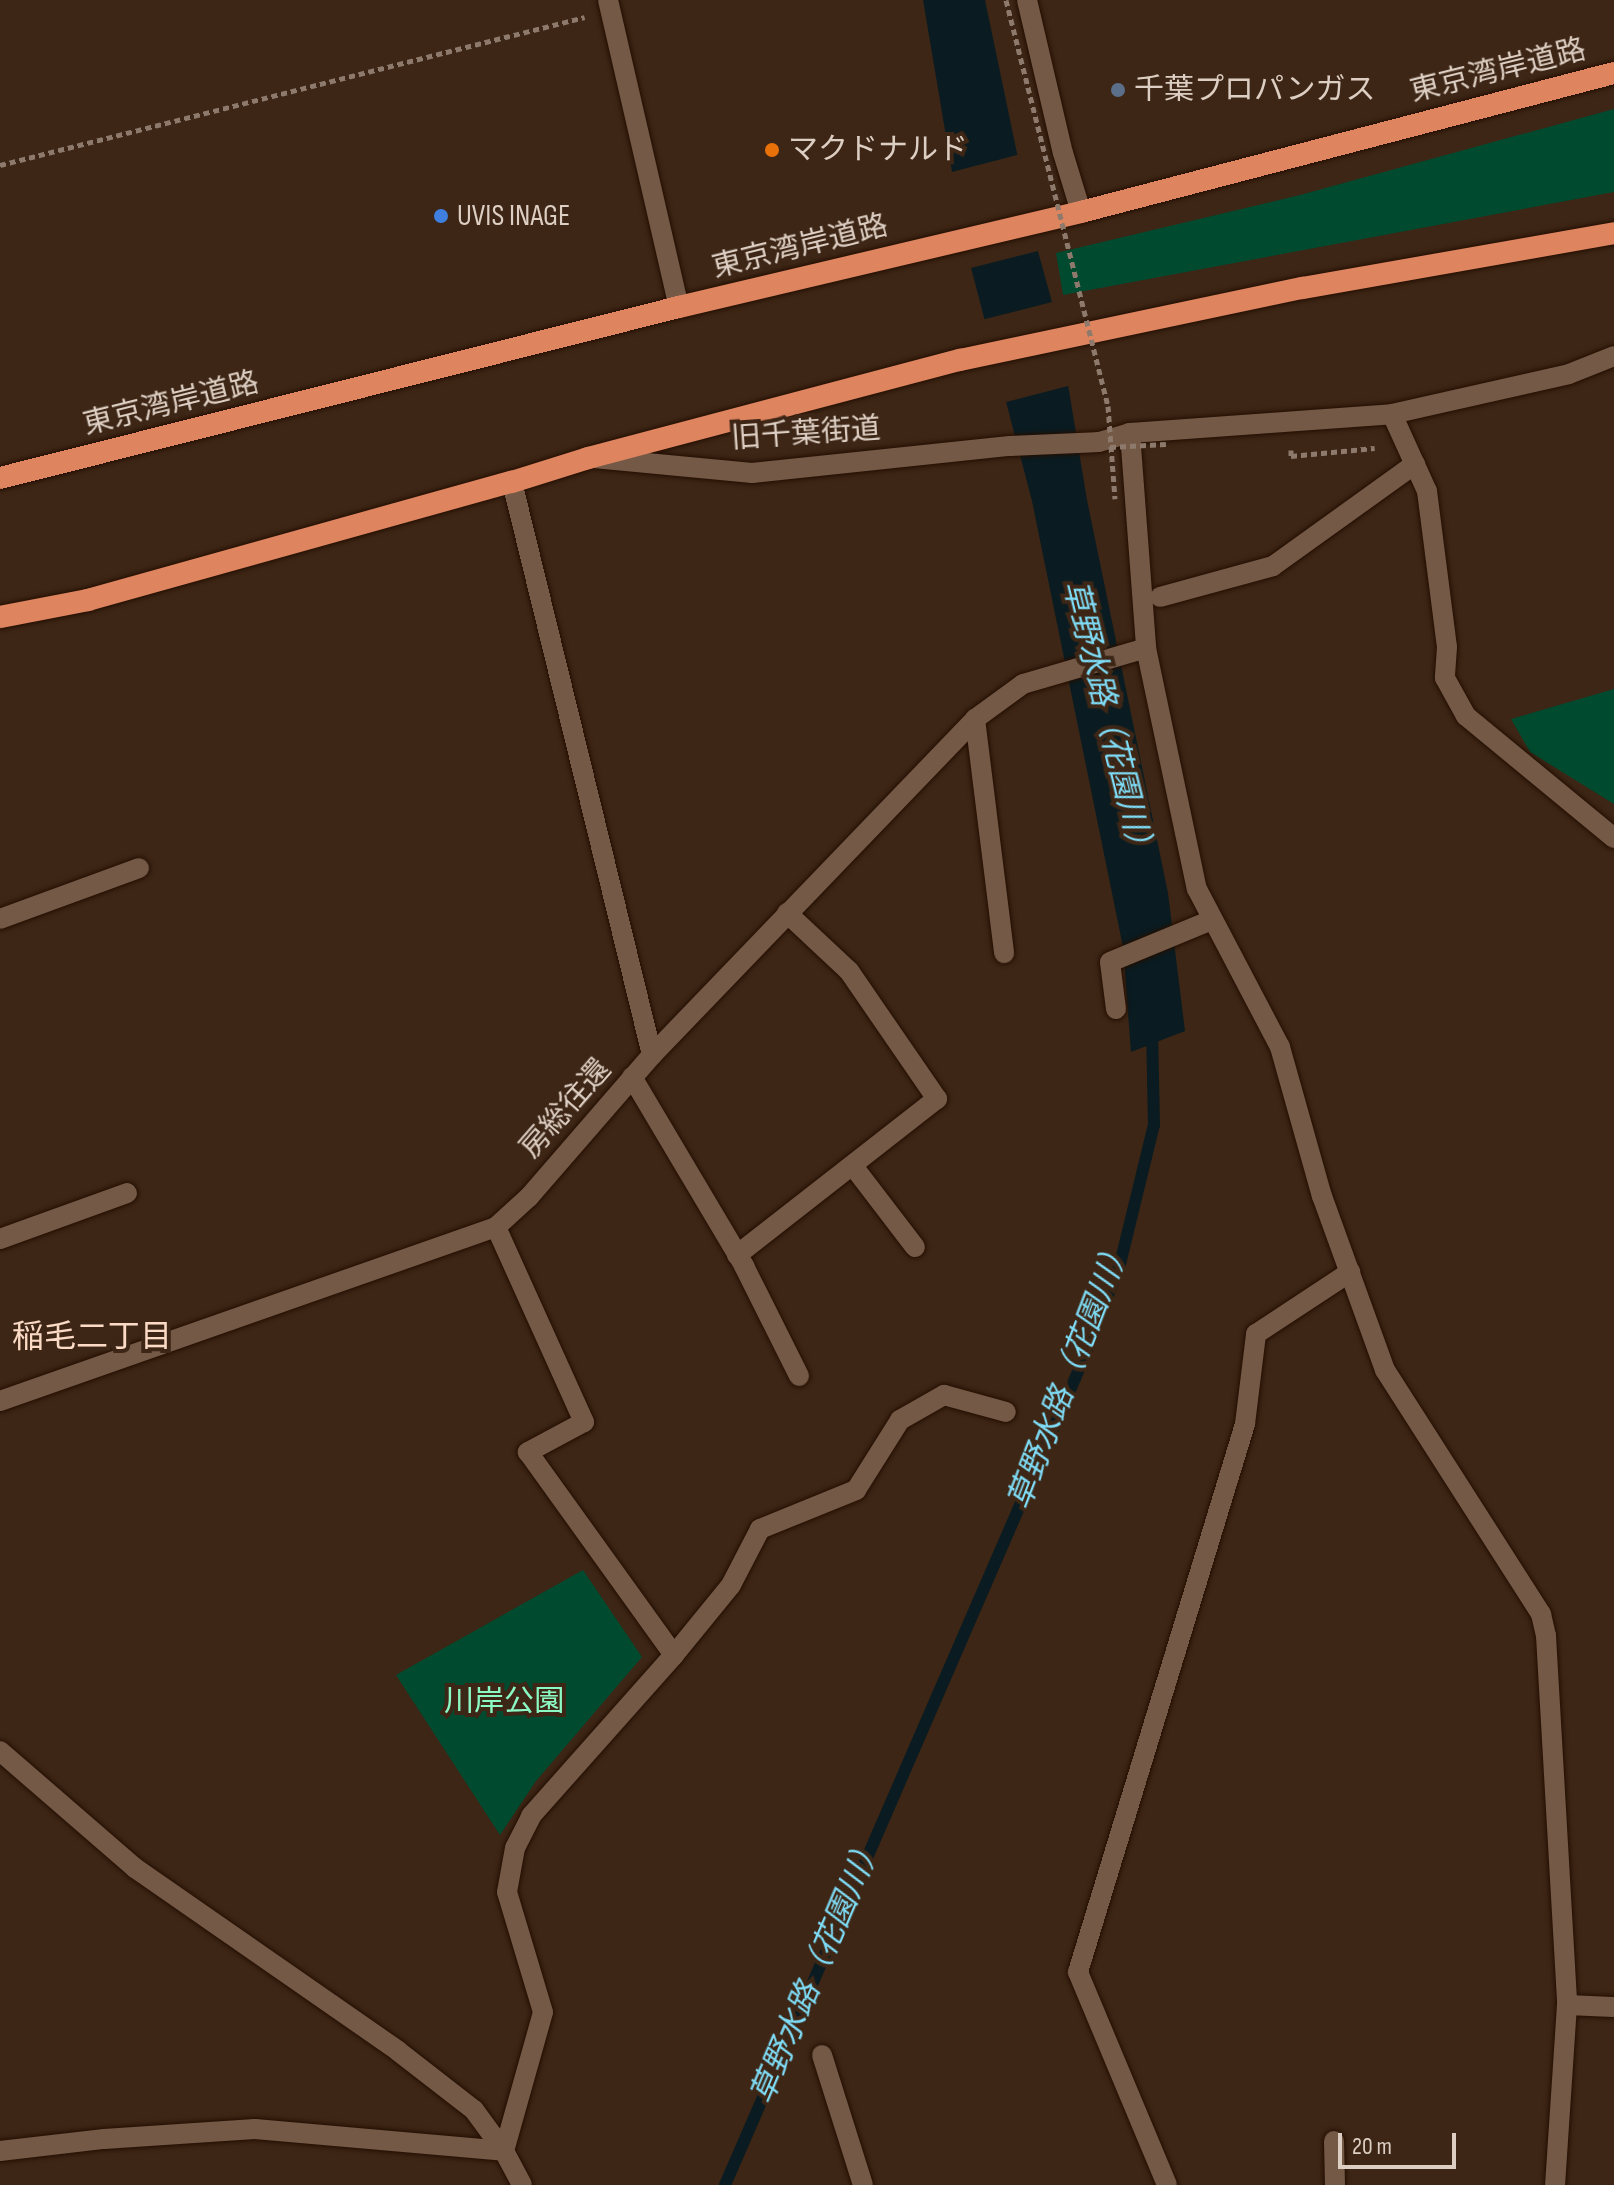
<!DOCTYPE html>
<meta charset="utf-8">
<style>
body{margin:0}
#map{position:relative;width:1614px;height:2185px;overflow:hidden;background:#3d2615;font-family:"Sofia Sans Condensed","Noto Sans JP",sans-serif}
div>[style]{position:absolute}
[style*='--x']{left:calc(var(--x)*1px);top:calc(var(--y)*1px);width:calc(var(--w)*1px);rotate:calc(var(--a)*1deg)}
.green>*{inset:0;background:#004a2f}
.water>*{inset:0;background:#0a1c21}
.pier>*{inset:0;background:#3d2615}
.stream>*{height:12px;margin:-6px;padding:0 6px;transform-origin:6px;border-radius:6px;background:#0a1c21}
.path>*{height:5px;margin-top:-2.5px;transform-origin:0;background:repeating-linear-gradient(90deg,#8d7a6c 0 6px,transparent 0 10px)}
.roads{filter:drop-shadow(0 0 2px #230e01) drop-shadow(0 0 2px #230e01)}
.service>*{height:20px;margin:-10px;padding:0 10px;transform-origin:10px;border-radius:10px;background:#745946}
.minor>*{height:20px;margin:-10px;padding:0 10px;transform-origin:10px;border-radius:10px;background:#745946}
.tertiary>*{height:20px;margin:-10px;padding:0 10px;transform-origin:10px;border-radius:10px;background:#745946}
.trunk>*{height:22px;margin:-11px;padding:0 11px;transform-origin:11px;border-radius:11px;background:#de845f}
.path-bridge>*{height:5px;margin-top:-2.5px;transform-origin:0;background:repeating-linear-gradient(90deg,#8d7a6c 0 6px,transparent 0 10px)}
.dots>*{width:22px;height:22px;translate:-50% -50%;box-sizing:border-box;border:4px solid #3d2615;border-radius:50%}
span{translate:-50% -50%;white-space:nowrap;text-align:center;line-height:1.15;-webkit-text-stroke:8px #3d2615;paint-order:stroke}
.street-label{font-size:30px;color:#ddcec3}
.poi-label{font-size:30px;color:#ddcec3}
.left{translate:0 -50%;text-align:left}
.park-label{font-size:30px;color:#8bf9c4}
.water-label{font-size:32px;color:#7fdcf6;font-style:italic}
.neighbourhood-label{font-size:32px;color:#fbdbc6}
.scale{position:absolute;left:1338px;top:2133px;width:118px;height:36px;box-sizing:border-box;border:4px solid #ddcec3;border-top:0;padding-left:10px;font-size:24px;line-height:28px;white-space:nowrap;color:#ddcec3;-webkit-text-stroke:6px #3d2615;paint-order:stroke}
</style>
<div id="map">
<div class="green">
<div style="clip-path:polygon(1614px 109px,1614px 192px,1063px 295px,1056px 253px,1300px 195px)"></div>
<div style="clip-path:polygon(1614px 689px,1614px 804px,1530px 752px,1511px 719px)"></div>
<div style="clip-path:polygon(583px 1570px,642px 1657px,536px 1781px,500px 1835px,396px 1675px)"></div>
</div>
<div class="water">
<div style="clip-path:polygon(923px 0,985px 0,1036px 244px,1058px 324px,1087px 500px,1168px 893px,1185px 1031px,1131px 1052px,1123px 947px,1032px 501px,963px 237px)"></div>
</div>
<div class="pier">
<div style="clip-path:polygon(1021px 154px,1042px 250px,967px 269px,948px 173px)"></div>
<div style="clip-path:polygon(1056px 301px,1072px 385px,1002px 403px,981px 320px)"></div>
</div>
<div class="stream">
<div style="--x:725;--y:2185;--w:899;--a:-66.54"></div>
<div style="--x:1083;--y:1360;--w:103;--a:-68.9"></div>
<div style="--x:1120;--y:1264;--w:143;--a:-76.3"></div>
<div style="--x:1154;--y:1125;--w:95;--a:-91.2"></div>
</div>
<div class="path">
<div style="--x:0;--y:165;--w:603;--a:-14.2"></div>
<div style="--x:1291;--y:450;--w:6;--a:90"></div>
<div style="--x:1291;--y:456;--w:84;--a:-5.4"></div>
</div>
<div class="roads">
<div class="service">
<div style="--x:512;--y:482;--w:590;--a:76.27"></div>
<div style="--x:1160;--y:597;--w:117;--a:-15.3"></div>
<div style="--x:1273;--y:566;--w:175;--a:-35.7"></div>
<div style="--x:0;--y:919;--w:148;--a:-20.1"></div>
<div style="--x:1116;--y:1009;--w:47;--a:-97.3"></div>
<div style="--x:1110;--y:962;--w:110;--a:-22.4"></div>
<div style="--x:632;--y:1077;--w:220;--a:59.3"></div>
<div style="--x:744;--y:1266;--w:123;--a:63.4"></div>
<div style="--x:853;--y:1166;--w:102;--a:52.6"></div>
<div style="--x:496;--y:1227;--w:214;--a:65.7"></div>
<div style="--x:584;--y:1422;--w:64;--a:151.8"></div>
<div style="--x:528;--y:1452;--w:250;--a:54.3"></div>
<div style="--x:674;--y:1655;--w:90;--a:-50.8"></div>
<div style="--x:731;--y:1585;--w:63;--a:-62.6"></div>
<div style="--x:760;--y:1529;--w:104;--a:-22.1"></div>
<div style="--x:856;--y:1490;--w:83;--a:-57.8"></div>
<div style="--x:900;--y:1420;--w:51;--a:-29.6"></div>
<div style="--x:944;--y:1395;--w:64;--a:15.3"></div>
<div style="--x:0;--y:1239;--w:135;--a:-19.9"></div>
<div style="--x:737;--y:1255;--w:254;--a:-38"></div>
<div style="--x:937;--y:1099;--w:155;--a:-124.5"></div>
<div style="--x:849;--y:971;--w:85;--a:-136.9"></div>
<div style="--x:1167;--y:2185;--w:231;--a:-112.7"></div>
<div style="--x:1078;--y:1972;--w:573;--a:-73.05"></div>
<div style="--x:1245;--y:1424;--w:91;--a:-83"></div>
<div style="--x:1256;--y:1334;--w:113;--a:-33.4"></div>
</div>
<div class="minor">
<div style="--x:1392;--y:414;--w:85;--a:65.6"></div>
<div style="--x:1427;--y:491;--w:157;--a:82.7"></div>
<div style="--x:1447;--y:647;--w:31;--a:94"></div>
<div style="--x:1445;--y:678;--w:43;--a:61.1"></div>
<div style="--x:1466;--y:716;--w:192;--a:39.5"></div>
<div style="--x:1130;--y:433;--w:216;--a:85.7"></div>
<div style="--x:1146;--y:648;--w:246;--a:78.1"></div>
<div style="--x:1197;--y:889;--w:178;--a:62.3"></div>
<div style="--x:1280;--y:1047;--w:155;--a:74.3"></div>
<div style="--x:1322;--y:1196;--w:185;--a:70.1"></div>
<div style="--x:1385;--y:1370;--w:290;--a:57.4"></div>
<div style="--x:1541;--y:1614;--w:23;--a:77"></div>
<div style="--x:1546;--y:1636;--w:370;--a:86.7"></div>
<div style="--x:1567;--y:2005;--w:180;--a:93.8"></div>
<div style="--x:594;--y:458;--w:159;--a:5.4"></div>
<div style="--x:752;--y:473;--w:259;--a:-6"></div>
<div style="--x:1010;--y:446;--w:89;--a:-2.6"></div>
<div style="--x:1099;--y:442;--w:32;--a:-16"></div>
<div style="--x:1130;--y:433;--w:263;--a:-4.1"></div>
<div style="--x:1392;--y:414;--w:181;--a:-12.7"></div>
<div style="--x:1569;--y:374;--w:48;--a:-21.8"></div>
<div style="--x:975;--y:719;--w:236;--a:82.9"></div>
<div style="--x:0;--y:1401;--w:526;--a:-19.33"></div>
<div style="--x:496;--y:1227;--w:45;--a:-42.3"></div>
<div style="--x:529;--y:1197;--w:188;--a:-49.1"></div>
<div style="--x:652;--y:1055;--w:466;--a:-46.1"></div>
<div style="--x:975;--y:719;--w:59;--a:-36.1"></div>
<div style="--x:1023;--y:684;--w:128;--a:-16.3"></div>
<div style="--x:0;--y:1751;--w:179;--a:40.9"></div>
<div style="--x:135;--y:1868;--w:320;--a:34.8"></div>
<div style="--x:398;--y:2051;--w:96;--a:37.8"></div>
<div style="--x:474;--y:2110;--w:51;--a:53.8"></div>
<div style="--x:504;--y:2151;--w:38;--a:62"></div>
<div style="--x:1567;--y:2005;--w:47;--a:2.4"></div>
<div style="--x:822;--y:2055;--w:136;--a:72.5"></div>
<div style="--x:1334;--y:2141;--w:44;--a:88.7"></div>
<div style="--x:0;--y:2151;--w:105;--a:-6.6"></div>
<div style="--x:104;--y:2139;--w:151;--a:-3.8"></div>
<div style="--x:255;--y:2129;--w:250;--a:5"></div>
<div style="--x:504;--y:2151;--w:144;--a:-74.3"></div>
<div style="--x:543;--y:2012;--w:125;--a:-106.7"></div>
<div style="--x:507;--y:1892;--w:45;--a:-79.7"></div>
<div style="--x:515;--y:1848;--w:36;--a:-63"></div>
<div style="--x:531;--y:1816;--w:215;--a:-48.4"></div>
</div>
<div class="tertiary">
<div style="--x:608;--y:0;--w:315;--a:77"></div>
<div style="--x:1027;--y:0;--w:157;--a:76.8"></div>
<div style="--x:1063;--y:153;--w:62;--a:73"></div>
</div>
<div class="trunk">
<div style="--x:0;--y:478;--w:700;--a:-14.14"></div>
<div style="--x:679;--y:307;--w:413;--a:-13.3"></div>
<div style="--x:1081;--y:212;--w:551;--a:-14.62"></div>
<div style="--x:0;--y:617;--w:90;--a:-10.9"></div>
<div style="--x:88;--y:600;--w:440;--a:-15.6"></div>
<div style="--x:512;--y:482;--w:80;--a:-17.5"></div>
<div style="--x:588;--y:458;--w:385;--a:-14.8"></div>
<div style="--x:960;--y:360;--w:350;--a:-11.9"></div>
<div style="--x:1303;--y:288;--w:316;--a:-10"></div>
</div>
</div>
<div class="path-bridge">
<div style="--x:1006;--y:0;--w:419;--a:75.9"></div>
<div style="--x:1108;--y:406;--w:93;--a:85.7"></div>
<div style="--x:1110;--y:447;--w:56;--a:-3.1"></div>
</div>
<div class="dots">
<div style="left:1118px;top:90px;background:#5c6f8a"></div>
<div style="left:772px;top:150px;background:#e8710a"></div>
<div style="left:441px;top:216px;background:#3f7fe0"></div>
</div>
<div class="street-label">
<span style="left:1498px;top:71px;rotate:-14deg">東京湾岸道路</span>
<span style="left:800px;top:247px;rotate:-14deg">東京湾岸道路</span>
<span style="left:171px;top:404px;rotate:-14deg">東京湾岸道路</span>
<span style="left:806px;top:434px;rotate:-4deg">旧千葉街道</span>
<span style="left:566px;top:1109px;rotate:-49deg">房総往還</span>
</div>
<div class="poi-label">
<span class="left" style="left:1134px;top:90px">千葉プロパンガス</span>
<span class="left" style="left:788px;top:150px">マクドナルド</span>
<span class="left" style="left:457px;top:216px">UVIS INAGE</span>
</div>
<div class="park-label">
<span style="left:504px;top:1702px">川岸公園</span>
</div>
<div class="water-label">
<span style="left:1107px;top:721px;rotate:76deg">草野水路（花園川）</span>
<span style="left:1071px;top:1374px;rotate:-69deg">草野水路（花園川）</span>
<span style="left:818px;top:1970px;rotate:-67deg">草野水路（花園川）</span>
</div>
<div class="neighbourhood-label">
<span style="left:92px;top:1338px">稲毛二丁目</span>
</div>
<div class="scale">20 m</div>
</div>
